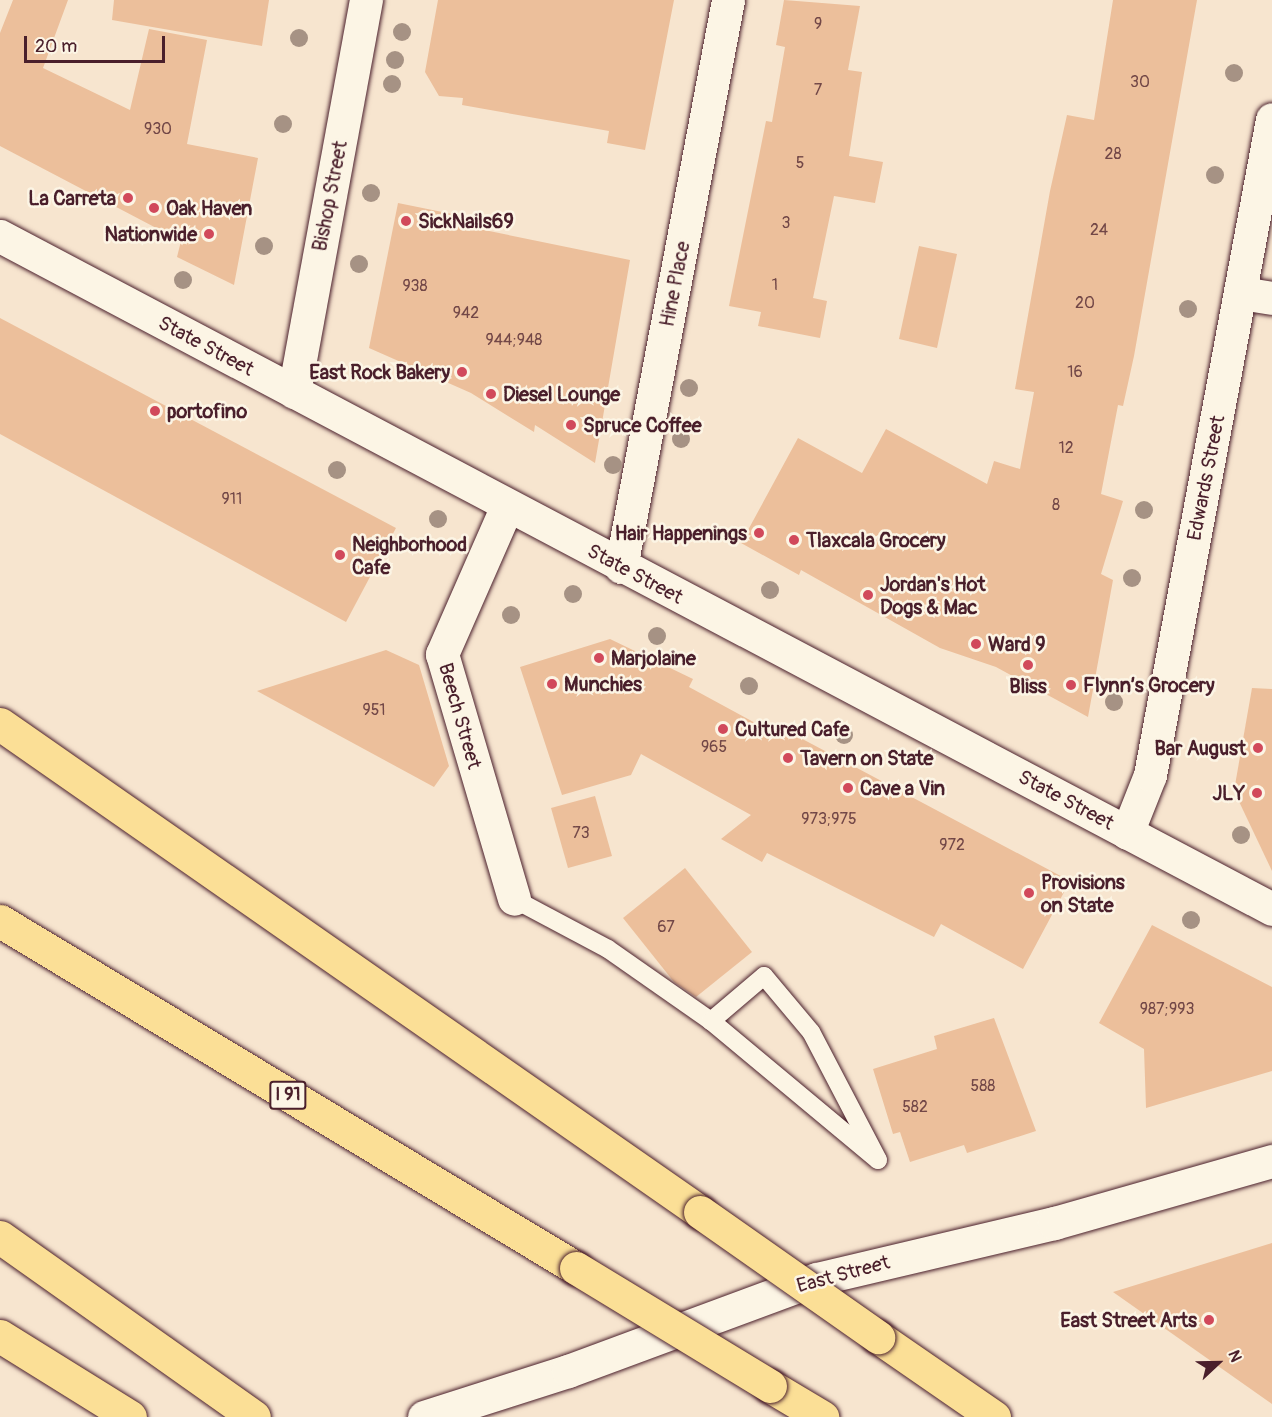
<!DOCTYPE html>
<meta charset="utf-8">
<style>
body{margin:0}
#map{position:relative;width:1272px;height:1417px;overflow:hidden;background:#f7e5cf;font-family:Pangolin,sans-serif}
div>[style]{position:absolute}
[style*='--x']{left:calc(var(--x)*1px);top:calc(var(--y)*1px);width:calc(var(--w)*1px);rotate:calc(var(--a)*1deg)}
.building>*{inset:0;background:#ecbf9b}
.roads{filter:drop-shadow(0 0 2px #4a1f2b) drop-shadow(0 0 2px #4a1f2b)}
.lane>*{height:18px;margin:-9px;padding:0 9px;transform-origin:9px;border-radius:9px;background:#fcf5e5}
.street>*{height:33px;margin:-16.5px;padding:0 16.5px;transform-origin:16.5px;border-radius:16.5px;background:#fcf5e5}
.secondary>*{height:33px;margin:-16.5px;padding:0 16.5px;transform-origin:16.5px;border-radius:16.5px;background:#fcf5e5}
.highway>*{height:33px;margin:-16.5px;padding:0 16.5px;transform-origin:16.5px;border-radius:16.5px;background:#fbdf96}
.bridges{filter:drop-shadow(0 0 2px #4a1f2b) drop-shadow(0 0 2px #4a1f2b)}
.highway-bridge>*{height:33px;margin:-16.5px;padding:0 16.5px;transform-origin:16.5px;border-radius:16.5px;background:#fbdf96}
.trees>*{width:18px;height:18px;margin:-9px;border-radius:50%;background:#a69284}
.dots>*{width:16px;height:16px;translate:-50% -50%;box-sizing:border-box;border:3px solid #fcf5e5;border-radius:50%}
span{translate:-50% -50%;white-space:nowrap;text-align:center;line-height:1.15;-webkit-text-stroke:5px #fcf5e5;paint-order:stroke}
.number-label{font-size:16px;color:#724747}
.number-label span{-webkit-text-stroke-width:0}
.shield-label span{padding:2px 4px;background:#fcf5e5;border:2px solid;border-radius:4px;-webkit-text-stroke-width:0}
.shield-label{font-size:18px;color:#4a1f2b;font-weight:700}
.street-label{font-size:20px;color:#4a1f2b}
.poi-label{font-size:20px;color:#4a1f2b;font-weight:700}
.right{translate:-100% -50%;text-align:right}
.left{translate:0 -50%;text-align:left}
.north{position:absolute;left:1188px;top:1333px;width:60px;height:60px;-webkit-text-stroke:4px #fcf5e5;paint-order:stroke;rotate:68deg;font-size:16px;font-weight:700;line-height:24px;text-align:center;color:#4a1f2b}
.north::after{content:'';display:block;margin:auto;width:21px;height:27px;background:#4a1f2b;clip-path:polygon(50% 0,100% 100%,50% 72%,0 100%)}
.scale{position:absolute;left:24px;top:36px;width:141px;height:27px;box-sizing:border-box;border:3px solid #4a1f2b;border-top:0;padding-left:8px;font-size:18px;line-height:21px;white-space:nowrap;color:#4a1f2b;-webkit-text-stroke:4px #fcf5e5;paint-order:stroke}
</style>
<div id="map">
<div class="building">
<div style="clip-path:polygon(13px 0,68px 0,43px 68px,130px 110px,149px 29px,207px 40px,187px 144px,258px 158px,234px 285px,177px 257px,181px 241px,0 146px,0 33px)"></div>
<div style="clip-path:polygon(114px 0,269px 0,262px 46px,112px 20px)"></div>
<div style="clip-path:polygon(438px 0,674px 0,645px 150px,607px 143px,609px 131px,462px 105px,463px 98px,439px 96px,425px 72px)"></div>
<div style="clip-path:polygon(784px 0,860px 6px,848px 70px,862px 72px,849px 156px,883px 162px,875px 203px,834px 196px,813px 298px,827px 301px,820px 338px,758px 326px,761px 312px,729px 306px,766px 121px,772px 122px,785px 47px,776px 45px)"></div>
<div style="clip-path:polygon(1113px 0,1197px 0,1134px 356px,1123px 406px,1118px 405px,1101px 494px,1123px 501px,1101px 574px,1113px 580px,1088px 717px,996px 667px,940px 648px,801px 570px,799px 575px,741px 543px,798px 438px,862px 473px,886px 429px,987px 484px,994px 461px,1020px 469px,1034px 392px,1015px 389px,1050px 191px,1067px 115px,1094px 120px)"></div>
<div style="clip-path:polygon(398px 203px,462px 216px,460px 225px,630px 260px,595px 463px,535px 425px,534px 432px,471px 393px,369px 348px)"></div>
<div style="clip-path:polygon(919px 246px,957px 254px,937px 348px,899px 339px)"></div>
<div style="clip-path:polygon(0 318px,396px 528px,346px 622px,0 434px)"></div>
<div style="clip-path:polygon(610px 639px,693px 679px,689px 687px,772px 732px,776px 725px,1070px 881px,1023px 969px,941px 924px,934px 937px,767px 853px,762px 862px,721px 839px,751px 815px,641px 754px,631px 775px,562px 795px,520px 667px)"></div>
<div style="clip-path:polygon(386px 650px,419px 665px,449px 766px,434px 787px,257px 691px)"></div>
<div style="clip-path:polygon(1252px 688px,1272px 689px,1272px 871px,1234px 791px)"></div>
<div style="clip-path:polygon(595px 796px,612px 856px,568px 868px,551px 808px)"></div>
<div style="clip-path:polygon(685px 868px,752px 952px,696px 997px,674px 982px,623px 918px)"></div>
<div style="clip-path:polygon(1152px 925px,1272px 987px,1272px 1071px,1146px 1108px,1144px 1049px,1099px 1023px)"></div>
<div style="clip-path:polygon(994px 1018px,1036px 1131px,967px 1153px,964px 1145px,910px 1162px,900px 1132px,893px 1134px,873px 1069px,937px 1049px,934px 1036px)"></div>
<div style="clip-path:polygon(1272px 1243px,1272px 1404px,1113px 1292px)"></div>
</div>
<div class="roads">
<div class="lane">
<div style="--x:514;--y:899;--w:106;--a:28"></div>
<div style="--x:608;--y:949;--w:126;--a:35"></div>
<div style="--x:711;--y:1021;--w:217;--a:39.8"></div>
<div style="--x:878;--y:1160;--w:144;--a:-117.6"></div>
<div style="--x:811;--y:1032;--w:73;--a:-130"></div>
<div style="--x:764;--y:976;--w:70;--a:139.7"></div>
</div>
<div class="street">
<div style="--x:1241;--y:293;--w:31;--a:9"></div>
<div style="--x:294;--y:392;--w:399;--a:-79.6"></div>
<div style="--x:507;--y:506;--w:162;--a:113.7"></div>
<div style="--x:442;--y:654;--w:255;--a:73.6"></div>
<div style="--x:621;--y:567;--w:577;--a:-79.31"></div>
</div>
<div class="secondary">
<div style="--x:0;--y:236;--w:1439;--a:27.88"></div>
<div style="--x:1127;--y:833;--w:62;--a:-68.4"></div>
<div style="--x:1150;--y:775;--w:667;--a:-79.46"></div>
<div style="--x:424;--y:1417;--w:151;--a:-17.7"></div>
<div style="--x:568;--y:1371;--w:265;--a:-20.3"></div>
<div style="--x:817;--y:1279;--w:244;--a:-13.3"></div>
<div style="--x:1054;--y:1223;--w:227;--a:-15.9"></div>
</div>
<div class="highway">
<div style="--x:0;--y:724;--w:853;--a:34.88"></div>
<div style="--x:0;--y:921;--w:672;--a:31.07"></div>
<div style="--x:0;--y:1237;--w:311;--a:35.3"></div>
<div style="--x:0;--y:1336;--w:153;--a:31.9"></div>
<div style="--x:878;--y:1337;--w:141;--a:34.6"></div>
<div style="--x:770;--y:1386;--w:61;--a:30.8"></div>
</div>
</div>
<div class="bridges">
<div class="highway-bridge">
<div style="--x:700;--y:1212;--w:218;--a:35.1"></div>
<div style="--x:576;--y:1268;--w:227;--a:31.3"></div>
</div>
</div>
<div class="trees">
<div style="left:402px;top:32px"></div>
<div style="left:299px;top:38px"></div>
<div style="left:395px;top:60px"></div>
<div style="left:1234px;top:73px"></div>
<div style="left:392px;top:84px"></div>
<div style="left:283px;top:124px"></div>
<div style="left:1215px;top:175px"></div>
<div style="left:371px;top:193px"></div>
<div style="left:264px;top:246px"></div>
<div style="left:359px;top:264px"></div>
<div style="left:183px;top:280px"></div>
<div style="left:1188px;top:309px"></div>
<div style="left:689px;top:388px"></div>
<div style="left:681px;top:439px"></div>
<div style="left:613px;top:465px"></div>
<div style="left:337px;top:470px"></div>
<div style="left:1144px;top:510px"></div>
<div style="left:438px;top:519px"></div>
<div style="left:1132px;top:578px"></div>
<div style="left:770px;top:590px"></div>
<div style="left:573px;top:594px"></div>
<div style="left:511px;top:615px"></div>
<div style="left:657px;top:636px"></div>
<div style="left:749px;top:686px"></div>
<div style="left:1114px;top:702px"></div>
<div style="left:844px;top:735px"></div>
<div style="left:1241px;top:835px"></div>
<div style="left:1191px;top:920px"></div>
</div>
<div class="dots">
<div style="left:128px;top:198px;background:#d1495b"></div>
<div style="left:154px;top:208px;background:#d1495b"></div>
<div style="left:406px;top:221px;background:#d1495b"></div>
<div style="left:209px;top:234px;background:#d1495b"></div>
<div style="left:462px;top:372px;background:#d1495b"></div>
<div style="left:491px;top:394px;background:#d1495b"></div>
<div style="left:155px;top:411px;background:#d1495b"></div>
<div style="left:571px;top:425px;background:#d1495b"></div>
<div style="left:759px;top:533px;background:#d1495b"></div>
<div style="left:794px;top:540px;background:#d1495b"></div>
<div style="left:340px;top:555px;background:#d1495b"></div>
<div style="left:868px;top:595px;background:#d1495b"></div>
<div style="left:976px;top:644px;background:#d1495b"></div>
<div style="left:599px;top:658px;background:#d1495b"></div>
<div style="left:1028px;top:665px;background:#d1495b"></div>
<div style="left:552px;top:684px;background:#d1495b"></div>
<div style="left:1071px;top:685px;background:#d1495b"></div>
<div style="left:723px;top:729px;background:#d1495b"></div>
<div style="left:1258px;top:748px;background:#d1495b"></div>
<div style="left:788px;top:758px;background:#d1495b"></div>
<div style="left:848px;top:788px;background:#d1495b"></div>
<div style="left:1257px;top:793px;background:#d1495b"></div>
<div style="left:1029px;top:893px;background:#d1495b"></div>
<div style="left:1209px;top:1320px;background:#d1495b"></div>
</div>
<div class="number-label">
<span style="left:818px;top:24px">9</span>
<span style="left:1140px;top:82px">30</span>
<span style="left:818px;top:90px">7</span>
<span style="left:158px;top:129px">930</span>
<span style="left:1113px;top:154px">28</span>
<span style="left:800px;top:163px">5</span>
<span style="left:786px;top:223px">3</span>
<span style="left:1099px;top:230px">24</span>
<span style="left:775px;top:285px">1</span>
<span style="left:415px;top:286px">938</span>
<span style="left:1085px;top:303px">20</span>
<span style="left:466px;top:313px">942</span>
<span style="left:514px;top:340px">944;948</span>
<span style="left:1075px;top:372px">16</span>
<span style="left:1066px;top:448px">12</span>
<span style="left:232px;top:499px">911</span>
<span style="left:1056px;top:505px">8</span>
<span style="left:374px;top:710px">951</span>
<span style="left:714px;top:747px">965</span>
<span style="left:829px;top:819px">973;975</span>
<span style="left:581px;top:833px">73</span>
<span style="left:952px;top:845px">972</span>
<span style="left:666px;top:927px">67</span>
<span style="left:1167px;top:1009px">987;993</span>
<span style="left:983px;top:1086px">588</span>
<span style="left:915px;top:1107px">582</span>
</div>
<div class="shield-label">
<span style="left:288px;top:1095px">I 91</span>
</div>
<div class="street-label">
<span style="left:330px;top:196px;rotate:-79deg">Bishop Street</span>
<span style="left:675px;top:284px;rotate:-79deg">Hine Place</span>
<span style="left:206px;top:346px;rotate:28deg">State Street</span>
<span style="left:1206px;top:478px;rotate:-79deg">Edwards Street</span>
<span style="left:635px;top:574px;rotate:28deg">State Street</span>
<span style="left:460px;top:716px;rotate:74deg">Beech Street</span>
<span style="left:1066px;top:800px;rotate:28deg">State Street</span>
<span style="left:843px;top:1274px;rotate:-15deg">East Street</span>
</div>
<div class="poi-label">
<span class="right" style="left:116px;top:198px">La Carreta</span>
<span class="left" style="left:166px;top:208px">Oak Haven</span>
<span class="left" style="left:418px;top:221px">SickNails69</span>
<span class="right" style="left:197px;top:234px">Nationwide</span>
<span class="right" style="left:450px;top:372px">East Rock Bakery</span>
<span class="left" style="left:503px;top:394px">Diesel Lounge</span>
<span class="left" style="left:167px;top:411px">portofino</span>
<span class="left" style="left:583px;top:425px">Spruce Coffee</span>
<span class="right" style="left:747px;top:533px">Hair Happenings</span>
<span class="left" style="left:806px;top:540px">Tlaxcala Grocery</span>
<span class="left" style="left:352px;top:556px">Neighborhood<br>Cafe</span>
<span class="left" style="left:880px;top:596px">Jordan's Hot<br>Dogs &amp; Mac</span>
<span class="left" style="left:988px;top:644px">Ward 9</span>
<span class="left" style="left:611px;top:658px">Marjolaine</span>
<span class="left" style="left:564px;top:684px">Munchies</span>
<span class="left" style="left:1083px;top:685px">Flynn’s Grocery</span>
<span style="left:1028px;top:686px">Bliss</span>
<span class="left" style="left:735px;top:729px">Cultured Cafe</span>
<span class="right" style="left:1246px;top:748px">Bar August</span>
<span class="left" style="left:800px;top:758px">Tavern on State</span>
<span class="left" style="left:860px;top:788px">Cave a Vin</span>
<span class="right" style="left:1245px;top:793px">JLY</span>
<span class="left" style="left:1041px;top:894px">Provisions<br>on State</span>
<span class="right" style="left:1197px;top:1320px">East Street Arts</span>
</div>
<div class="north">N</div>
<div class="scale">20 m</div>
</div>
